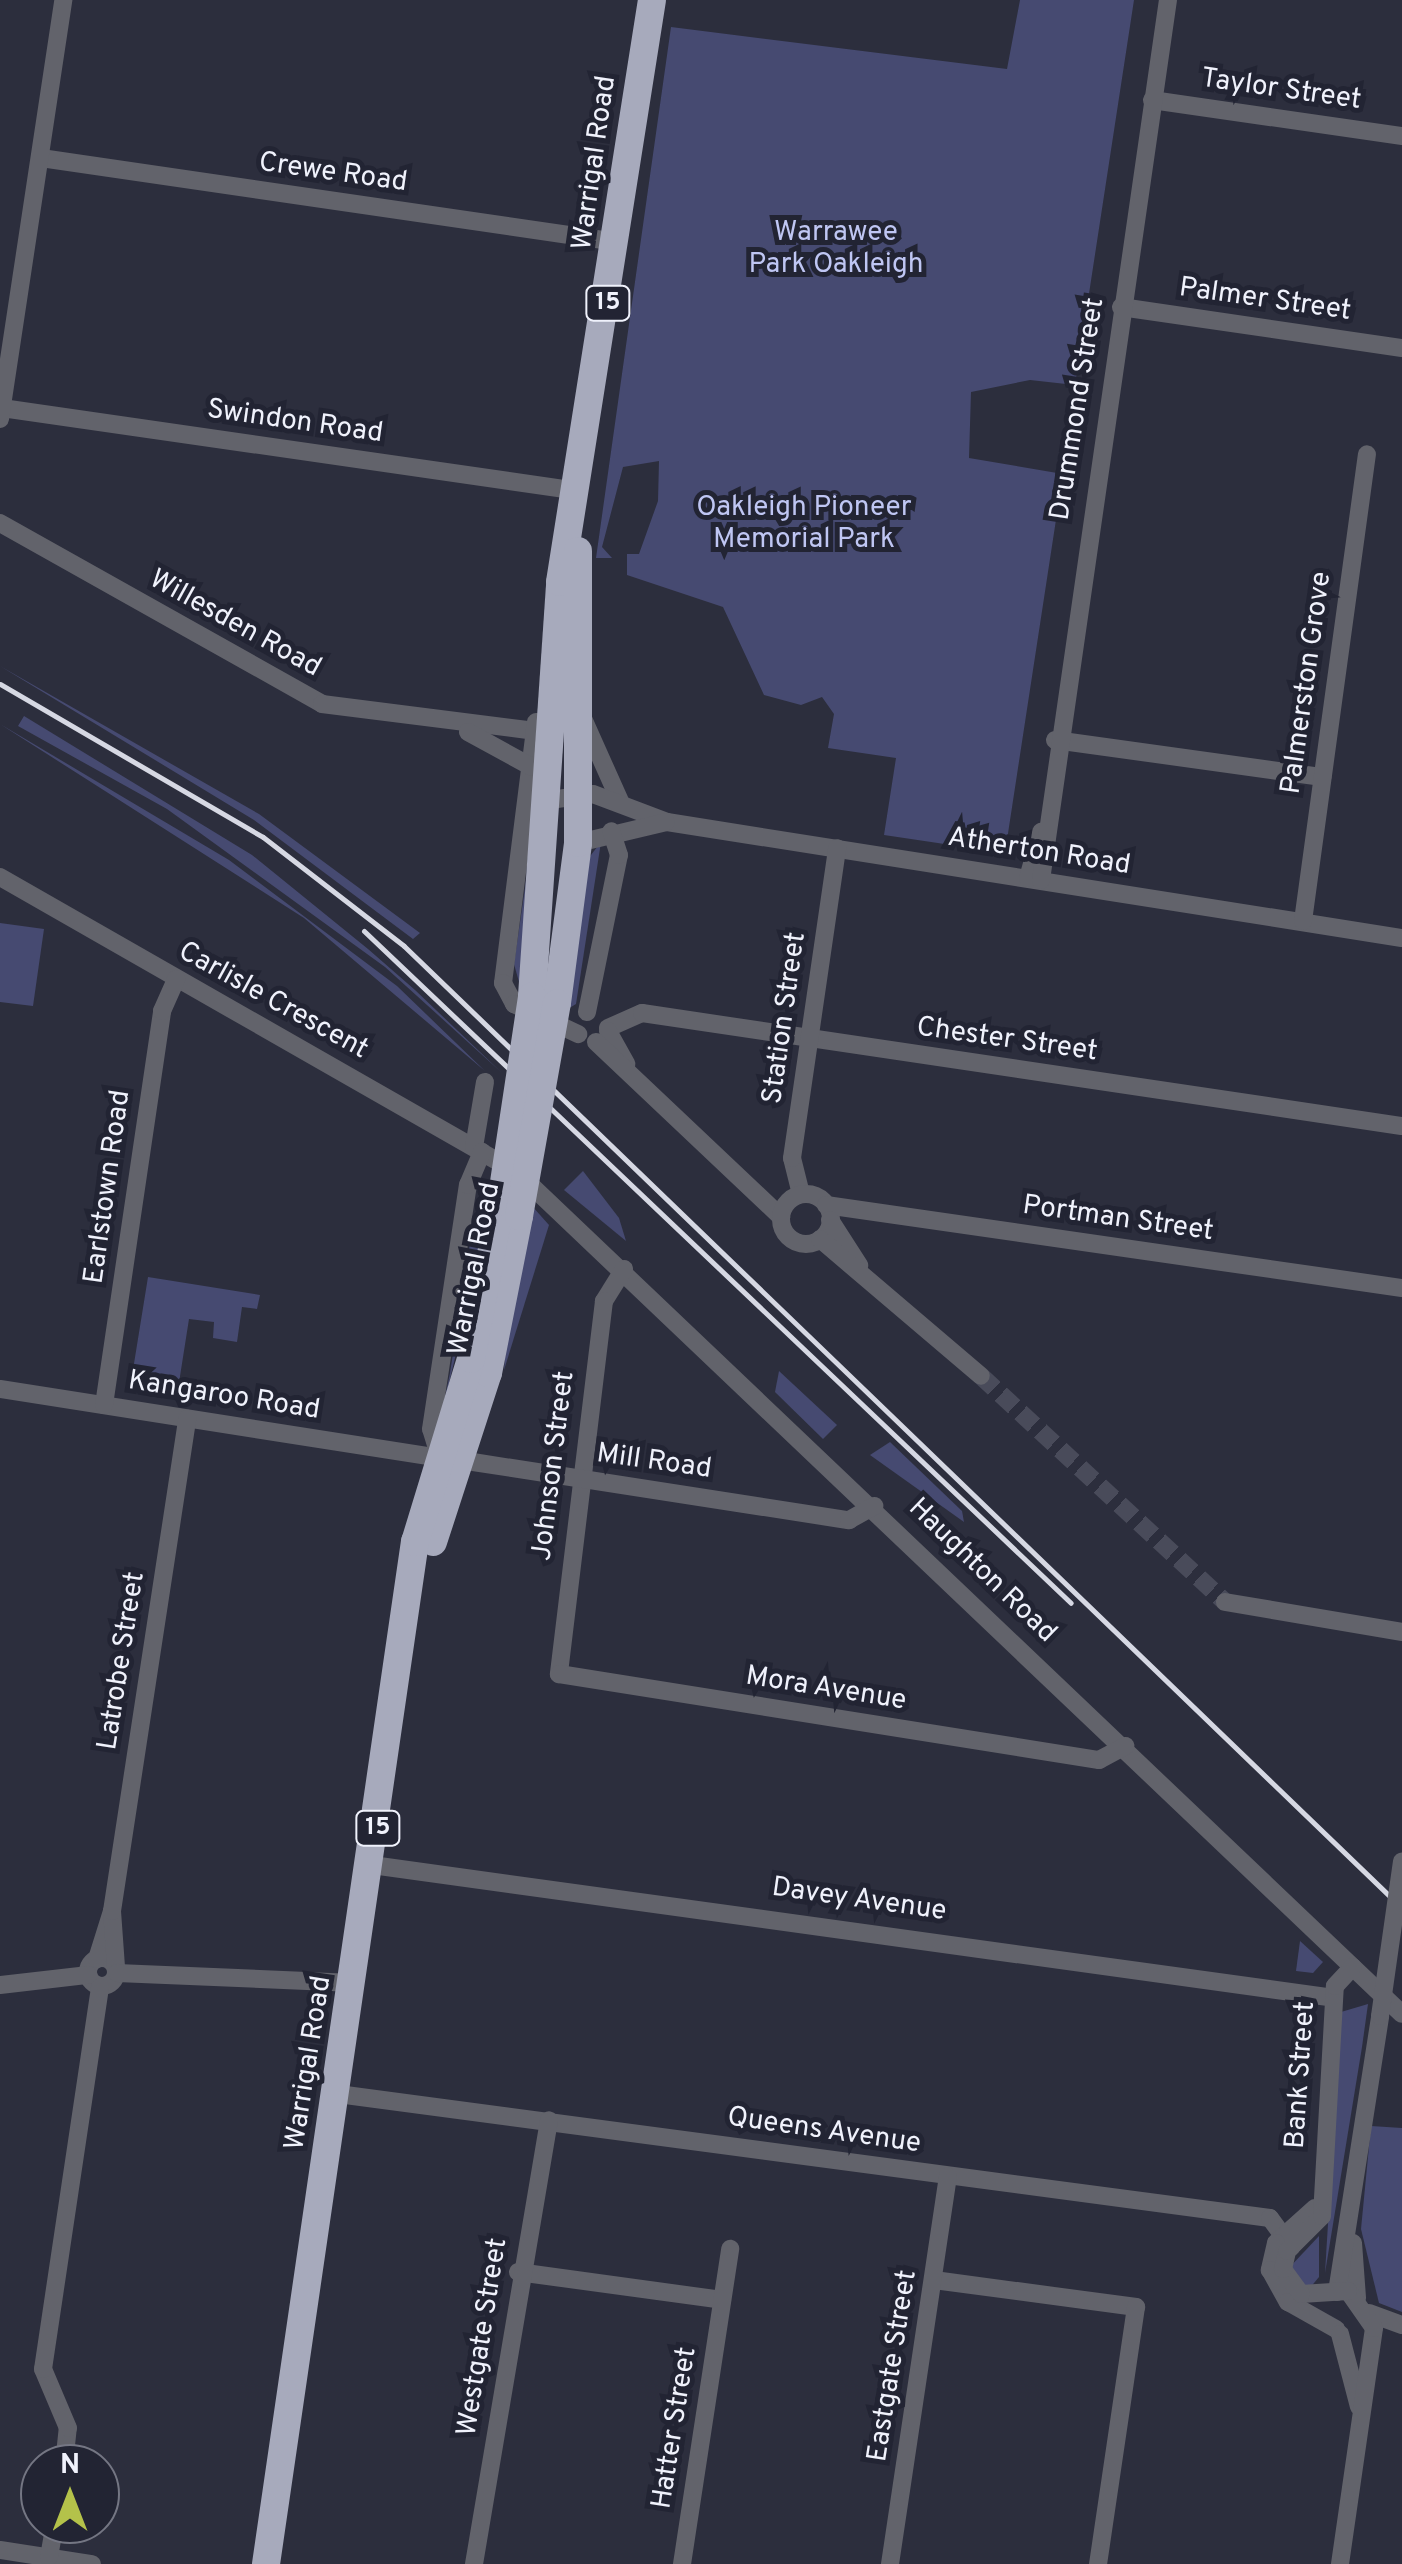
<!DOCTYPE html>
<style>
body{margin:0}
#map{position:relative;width:1402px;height:2564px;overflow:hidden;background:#2c2e3d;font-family:Overpass,sans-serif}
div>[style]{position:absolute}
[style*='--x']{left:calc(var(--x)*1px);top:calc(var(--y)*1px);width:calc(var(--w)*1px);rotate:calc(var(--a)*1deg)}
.green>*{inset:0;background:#464a71}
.minor-tunnel>*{height:18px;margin-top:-9px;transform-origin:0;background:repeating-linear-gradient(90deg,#494b5a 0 18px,transparent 0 27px)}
.minor>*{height:18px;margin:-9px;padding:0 9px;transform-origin:9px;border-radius:9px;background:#62636b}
.minor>.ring{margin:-9px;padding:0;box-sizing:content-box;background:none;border:18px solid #62636b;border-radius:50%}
.highway>*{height:28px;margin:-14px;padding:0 14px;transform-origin:14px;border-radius:14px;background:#a7aabc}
.rail>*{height:5px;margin:-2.5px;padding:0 2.5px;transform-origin:2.5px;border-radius:2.5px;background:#d6d8e3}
.minor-bridge>*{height:18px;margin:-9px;padding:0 9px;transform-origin:9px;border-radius:9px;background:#62636b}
.highway-bridge>*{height:28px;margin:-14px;padding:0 14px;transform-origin:14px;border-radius:14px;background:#a7aabc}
span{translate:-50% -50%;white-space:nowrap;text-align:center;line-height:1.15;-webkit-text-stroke:10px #222433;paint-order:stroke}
.shield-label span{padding:2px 8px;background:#222433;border:2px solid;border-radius:8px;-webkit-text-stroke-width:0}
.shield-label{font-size:25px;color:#f0f2fc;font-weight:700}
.street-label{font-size:28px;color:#f0f2fc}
.park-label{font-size:28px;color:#bfc6f3}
.north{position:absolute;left:20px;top:2444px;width:100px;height:100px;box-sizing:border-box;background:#222433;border:2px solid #747683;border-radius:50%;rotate:0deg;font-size:28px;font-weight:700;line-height:40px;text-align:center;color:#f0f2fc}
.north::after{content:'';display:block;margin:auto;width:35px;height:45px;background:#b4c24a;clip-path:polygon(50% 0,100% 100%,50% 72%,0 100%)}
</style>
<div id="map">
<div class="green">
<div style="clip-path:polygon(1020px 0,1134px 0,1075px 385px,1030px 380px,971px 392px,969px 458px,1063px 474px,1005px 853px,884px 835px,896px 758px,828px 748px,834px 714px,822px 697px,801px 705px,764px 695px,723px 607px,627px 575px,627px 554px,639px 554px,658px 501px,659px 461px,623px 467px,602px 547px,612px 558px,596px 558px,671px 27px,1007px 69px)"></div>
<div style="clip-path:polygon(0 666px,259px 814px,420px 933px,413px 939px,254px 820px)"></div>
<div style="clip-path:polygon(24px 716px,252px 855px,368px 949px,415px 990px,501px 1072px,385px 967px,167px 809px,18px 726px)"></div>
<div style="clip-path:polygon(0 724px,229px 860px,397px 986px,485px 1071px,304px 918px)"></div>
<div style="clip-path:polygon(532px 839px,521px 989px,514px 964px)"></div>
<div style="clip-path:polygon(601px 842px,576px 1004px,566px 1010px,584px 864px)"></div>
<div style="clip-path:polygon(0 923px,44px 929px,33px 1006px,0 1002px)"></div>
<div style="clip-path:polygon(583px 1171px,619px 1218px,626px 1241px,564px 1190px)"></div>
<div style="clip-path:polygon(532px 1206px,549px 1225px,504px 1370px,506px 1344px)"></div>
<div style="clip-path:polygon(470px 1243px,482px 1244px,441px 1417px,450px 1373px)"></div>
<div style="clip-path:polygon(148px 1277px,260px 1295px,257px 1309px,242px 1307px,237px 1342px,213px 1338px,214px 1322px,189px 1319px,178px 1389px,131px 1382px)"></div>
<div style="clip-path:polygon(779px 1371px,837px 1425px,823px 1439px,775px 1392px)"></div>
<div style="clip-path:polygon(890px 1442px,962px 1511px,964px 1522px,870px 1455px)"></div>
<div style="clip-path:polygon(1300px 1941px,1323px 1962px,1313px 1973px,1296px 1971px)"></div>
<div style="clip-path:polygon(1368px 2004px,1362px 2047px,1325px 2273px,1341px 2012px)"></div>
<div style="clip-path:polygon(1371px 2126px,1402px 2128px,1402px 2312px,1379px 2303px,1361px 2229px)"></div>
<div style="clip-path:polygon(1319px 2236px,1319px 2277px,1309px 2289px,1288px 2269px)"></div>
</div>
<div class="minor-tunnel">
<div style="--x:981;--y:1376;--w:333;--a:42.8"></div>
</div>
<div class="minor">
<div style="--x:1152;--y:100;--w:253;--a:8.2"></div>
<div style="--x:41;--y:158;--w:582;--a:8.3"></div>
<div style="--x:1121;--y:307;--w:284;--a:8.3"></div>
<div style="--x:2;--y:408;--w:583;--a:8.19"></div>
<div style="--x:0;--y:419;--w:424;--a:-81.4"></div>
<div style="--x:0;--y:523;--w:369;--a:29.3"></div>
<div style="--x:322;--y:704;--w:215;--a:7.2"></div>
<div style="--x:581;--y:714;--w:95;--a:65.9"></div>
<div style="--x:536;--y:722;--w:263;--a:97.2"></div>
<div style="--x:503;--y:983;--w:24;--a:62"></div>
<div style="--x:514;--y:1004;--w:71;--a:25.1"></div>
<div style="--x:468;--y:732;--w:73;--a:28.7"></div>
<div style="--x:1055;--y:740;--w:270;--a:7.9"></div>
<div style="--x:550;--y:800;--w:43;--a:-7.9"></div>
<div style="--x:593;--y:794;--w:79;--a:20.7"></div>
<div style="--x:667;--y:822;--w:744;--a:8.97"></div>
<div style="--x:578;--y:843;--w:90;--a:-13.4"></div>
<div style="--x:0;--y:877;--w:597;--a:29.74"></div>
<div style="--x:518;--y:1173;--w:1220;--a:43.57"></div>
<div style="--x:1028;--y:878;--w:48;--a:-74.2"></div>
<div style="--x:1041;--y:880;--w:889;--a:-81.79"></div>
<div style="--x:1303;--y:921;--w:471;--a:-82.2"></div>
<div style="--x:587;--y:1012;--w:160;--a:-78.5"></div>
<div style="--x:619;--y:855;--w:25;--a:-108"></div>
<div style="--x:608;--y:1028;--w:37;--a:-24"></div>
<div style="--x:642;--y:1013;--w:768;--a:8.46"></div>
<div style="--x:608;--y:1031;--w:38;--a:61"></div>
<div style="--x:596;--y:1042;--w:255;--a:43.4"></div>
<div style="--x:474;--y:1147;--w:66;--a:-80.4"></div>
<div style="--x:801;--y:1194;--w:37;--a:-104"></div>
<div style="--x:792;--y:1158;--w:313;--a:-81.7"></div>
<div class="ring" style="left:781px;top:1194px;width:32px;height:32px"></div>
<div style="--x:826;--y:1205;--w:582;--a:8.2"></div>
<div style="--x:830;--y:1220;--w:54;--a:57.2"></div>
<div style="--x:820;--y:1239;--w:211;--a:40.4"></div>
<div style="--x:624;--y:1269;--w:38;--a:122"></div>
<div style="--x:604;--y:1301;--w:376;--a:96.9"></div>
<div style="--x:559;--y:1674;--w:547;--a:9.05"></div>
<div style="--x:1099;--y:1760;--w:30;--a:-28"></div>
<div style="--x:0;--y:1389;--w:445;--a:8.9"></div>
<div style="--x:440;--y:1458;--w:30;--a:-107"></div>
<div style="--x:431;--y:1429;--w:247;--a:-81.4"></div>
<div style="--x:468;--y:1185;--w:36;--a:-67"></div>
<div style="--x:104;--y:1405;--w:398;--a:-81.6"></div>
<div style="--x:162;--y:1011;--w:35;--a:-66"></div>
<div style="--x:460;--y:1460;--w:394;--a:8.8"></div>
<div style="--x:849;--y:1520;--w:29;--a:-29"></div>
<div style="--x:1225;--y:1602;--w:180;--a:9.6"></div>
<div style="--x:372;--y:1865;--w:971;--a:7.87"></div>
<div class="ring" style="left:88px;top:1958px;width:10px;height:10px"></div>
<div style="--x:97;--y:1959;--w:50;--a:-72.6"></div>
<div style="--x:116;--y:1967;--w:56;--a:-94.1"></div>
<div style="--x:112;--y:1911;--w:498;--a:-81.3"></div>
<div style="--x:117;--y:1973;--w:237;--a:2.4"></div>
<div style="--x:0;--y:1985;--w:89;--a:-6.5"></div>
<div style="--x:338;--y:2094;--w:940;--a:7.58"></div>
<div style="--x:1270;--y:2218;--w:36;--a:54"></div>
<div style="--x:1315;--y:2208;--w:52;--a:138.1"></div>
<div style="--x:1276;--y:2243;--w:28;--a:103"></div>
<div style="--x:1270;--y:2270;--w:37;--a:61"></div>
<div style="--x:1288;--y:2302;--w:55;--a:29.4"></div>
<div style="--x:1353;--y:2243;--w:55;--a:85.8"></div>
<div style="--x:518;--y:2272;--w:206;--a:7.8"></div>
<div style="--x:934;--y:2280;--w:204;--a:7.6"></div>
<div style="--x:1136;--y:2307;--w:260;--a:98.4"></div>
<div style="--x:1337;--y:2292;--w:279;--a:-81.1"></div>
<div style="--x:1369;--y:2313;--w:35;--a:20"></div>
<div style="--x:1340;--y:2334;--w:75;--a:75.4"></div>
<div style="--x:64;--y:2464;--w:36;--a:-84"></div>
<div style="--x:68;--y:2428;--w:64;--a:-113"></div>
<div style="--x:43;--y:2369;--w:386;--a:-81.5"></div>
<div style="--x:0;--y:2550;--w:93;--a:8.7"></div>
<div style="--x:49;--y:2557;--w:34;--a:-80"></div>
<div style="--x:474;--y:2564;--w:450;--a:-80.4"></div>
<div style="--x:682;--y:2564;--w:319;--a:-81.3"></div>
<div style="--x:890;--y:2564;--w:392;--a:-81.5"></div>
<div style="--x:1340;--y:2564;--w:238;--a:-81.8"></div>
<div style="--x:1374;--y:2328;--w:45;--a:-125.1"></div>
<div style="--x:1348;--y:2291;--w:47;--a:176.3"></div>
<div style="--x:1301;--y:2294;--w:31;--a:-126"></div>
<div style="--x:1283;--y:2269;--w:18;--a:-77"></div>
<div style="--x:1287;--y:2251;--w:49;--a:-45"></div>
<div style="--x:1322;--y:2216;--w:230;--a:-86.8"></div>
<div style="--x:1335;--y:1986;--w:26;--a:-47"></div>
</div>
<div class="highway">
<div style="--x:532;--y:996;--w:415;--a:-86.1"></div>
<div style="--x:560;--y:582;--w:589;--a:-81.02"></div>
<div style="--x:557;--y:1003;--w:161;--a:-82.5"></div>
<div style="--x:578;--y:843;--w:292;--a:-90"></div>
<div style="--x:433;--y:1542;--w:178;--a:-72"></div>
<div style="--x:488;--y:1373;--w:160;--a:-78.8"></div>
<div style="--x:266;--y:2564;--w:1033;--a:-81.71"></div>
<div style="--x:415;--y:1542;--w:191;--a:-73"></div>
<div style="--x:471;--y:1359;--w:160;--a:-79.2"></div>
</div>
<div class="rail">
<div style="--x:0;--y:684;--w:304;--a:30.2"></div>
<div style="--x:263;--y:837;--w:178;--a:37.7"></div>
<div style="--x:404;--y:946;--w:1386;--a:43.95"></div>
<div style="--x:364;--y:931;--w:975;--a:43.55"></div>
</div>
<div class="minor-bridge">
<div style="--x:1380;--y:2016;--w:156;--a:-81.9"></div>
</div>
<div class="highway-bridge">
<div style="--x:501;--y:1202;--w:208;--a:-81.4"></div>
<div style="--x:519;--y:1216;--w:216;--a:-79.9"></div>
</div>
<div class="shield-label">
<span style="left:608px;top:303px">15</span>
<span style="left:378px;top:1828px">15</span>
</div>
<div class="street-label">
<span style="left:1281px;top:90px;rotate:8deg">Taylor Street</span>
<span style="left:595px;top:163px;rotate:-82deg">Warrigal Road</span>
<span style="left:333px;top:173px;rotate:8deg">Crewe Road</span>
<span style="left:1265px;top:300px;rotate:8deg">Palmer Street</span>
<span style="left:1078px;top:409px;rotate:-81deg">Drummond Street</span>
<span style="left:295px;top:422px;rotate:8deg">Swindon Road</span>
<span style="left:235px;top:624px;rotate:29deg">Willesden Road</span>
<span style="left:1307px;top:683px;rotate:-82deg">Palmerston Grove</span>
<span style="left:1039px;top:852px;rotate:9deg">Atherton Road</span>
<span style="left:273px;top:1001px;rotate:29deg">Carlisle Crescent</span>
<span style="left:785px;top:1018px;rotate:-82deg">Station Street</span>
<span style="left:1007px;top:1040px;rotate:8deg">Chester Street</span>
<span style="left:108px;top:1187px;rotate:-82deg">Earlstown Road</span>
<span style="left:1118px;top:1219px;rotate:8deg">Portman Street</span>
<span style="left:475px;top:1269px;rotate:-79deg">Warrigal Road</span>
<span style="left:224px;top:1396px;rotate:9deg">Kangaroo Road</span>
<span style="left:654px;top:1462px;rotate:8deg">Mill Road</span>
<span style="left:554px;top:1466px;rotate:-83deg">Johnson Street</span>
<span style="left:982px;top:1571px;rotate:44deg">Haughton Road</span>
<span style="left:122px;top:1661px;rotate:-81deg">Latrobe Street</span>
<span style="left:826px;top:1689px;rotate:9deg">Mora Avenue</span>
<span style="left:859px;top:1900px;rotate:8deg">Davey Avenue</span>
<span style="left:309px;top:2063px;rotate:-81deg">Warrigal Road</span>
<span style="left:1301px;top:2075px;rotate:-86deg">Bank Street</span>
<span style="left:824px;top:2131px;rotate:8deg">Queens Avenue</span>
<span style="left:483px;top:2337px;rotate:-81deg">Westgate Street</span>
<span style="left:893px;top:2366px;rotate:-81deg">Eastgate Street</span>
<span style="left:675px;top:2428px;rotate:-81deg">Hatter Street</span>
</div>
<div class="park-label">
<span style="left:836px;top:249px">Warrawee<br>Park Oakleigh</span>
<span style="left:804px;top:524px">Oakleigh Pioneer<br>Memorial Park</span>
</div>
<div class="north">N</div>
</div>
